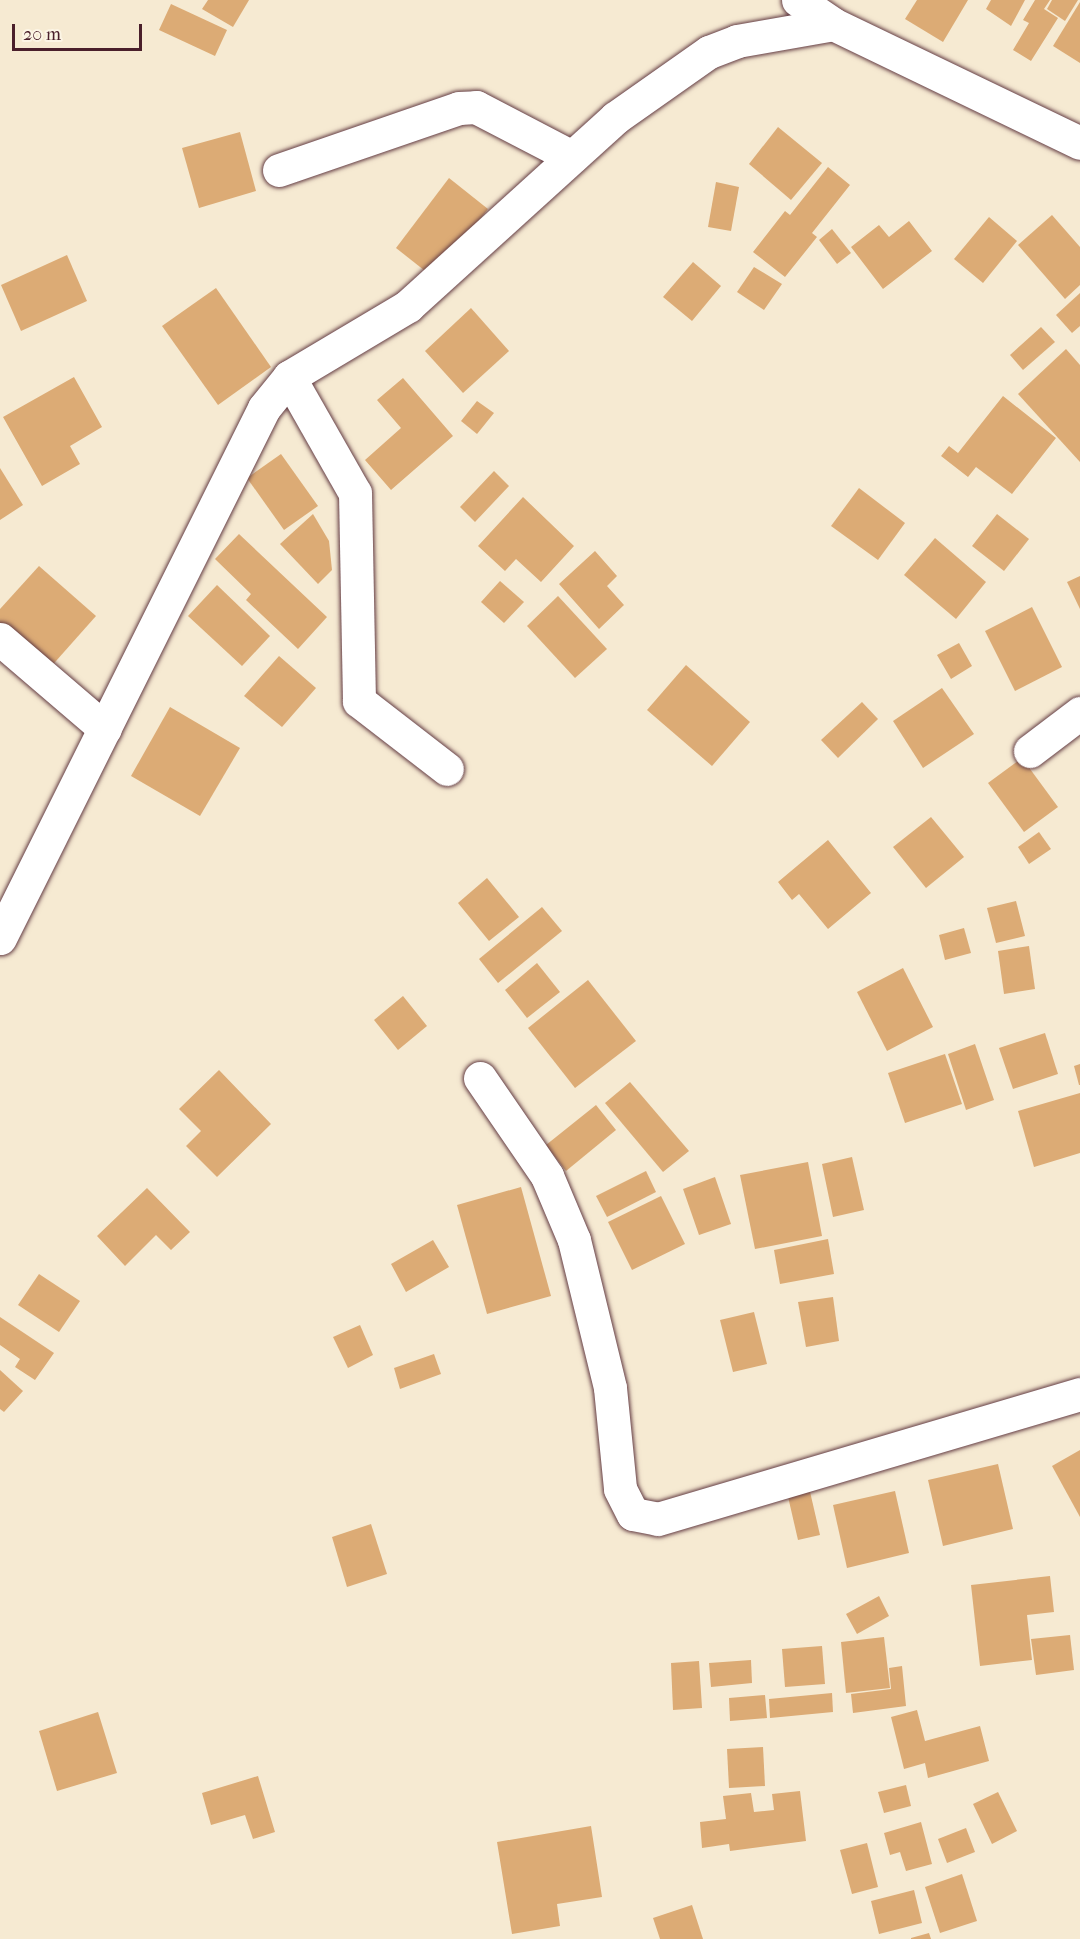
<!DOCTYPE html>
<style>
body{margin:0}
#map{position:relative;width:1080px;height:1939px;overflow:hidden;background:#f6ead2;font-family:"IM FELL French Canon",serif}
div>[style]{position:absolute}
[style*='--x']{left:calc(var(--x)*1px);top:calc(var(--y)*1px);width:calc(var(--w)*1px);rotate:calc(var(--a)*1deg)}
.building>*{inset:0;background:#dcab75}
.roads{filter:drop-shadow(0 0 2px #643d44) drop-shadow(0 0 2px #643d44)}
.minor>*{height:33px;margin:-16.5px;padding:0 16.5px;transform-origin:16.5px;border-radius:16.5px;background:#fff}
span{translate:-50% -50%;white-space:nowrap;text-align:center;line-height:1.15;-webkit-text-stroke:6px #fcf5e5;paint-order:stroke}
.scale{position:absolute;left:12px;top:24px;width:130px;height:27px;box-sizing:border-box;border:3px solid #4a1f2b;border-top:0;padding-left:8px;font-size:18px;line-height:21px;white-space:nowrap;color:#4a1f2b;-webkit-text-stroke:4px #fcf5e5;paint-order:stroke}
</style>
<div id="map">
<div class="building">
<div style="clip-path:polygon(208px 0,249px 0,233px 27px,202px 9px)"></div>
<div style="clip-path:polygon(917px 0,968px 0,943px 42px,905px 19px)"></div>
<div style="clip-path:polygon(991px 0,1025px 0,1011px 26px,986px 9px)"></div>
<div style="clip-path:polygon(1035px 0,1050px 0,1044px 9px,1058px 18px,1031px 61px,1013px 50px,1029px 23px,1023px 20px)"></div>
<div style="clip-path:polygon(1052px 0,1078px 0,1065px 21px,1047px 9px)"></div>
<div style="clip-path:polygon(1080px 2px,1080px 63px,1053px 46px)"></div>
<div style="clip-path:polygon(171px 4px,227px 30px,215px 56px,159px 30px)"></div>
<div style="clip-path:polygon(778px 127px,822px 163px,791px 200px,749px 164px)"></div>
<div style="clip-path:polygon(240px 132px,256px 191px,199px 208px,182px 148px)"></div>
<div style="clip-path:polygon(828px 167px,850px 185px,812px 233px,817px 237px,785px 277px,753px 252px,785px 211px,790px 215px)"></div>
<div style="clip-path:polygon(449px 178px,488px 209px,434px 278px,396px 248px)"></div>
<div style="clip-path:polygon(716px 182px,739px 187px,731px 231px,708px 227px)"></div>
<div style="clip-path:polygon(1052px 215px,1080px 247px,1080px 285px,1065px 299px,1018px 245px)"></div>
<div style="clip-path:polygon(989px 217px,1017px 241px,983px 283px,954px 259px)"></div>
<div style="clip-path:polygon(909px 221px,932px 251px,883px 289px,851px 247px,879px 225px,889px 237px)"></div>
<div style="clip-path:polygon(832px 229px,851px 253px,837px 264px,819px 240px)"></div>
<div style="clip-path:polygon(67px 255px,87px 301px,21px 331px,1px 285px)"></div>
<div style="clip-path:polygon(693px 262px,721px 286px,692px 321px,663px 297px)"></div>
<div style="clip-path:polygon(754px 267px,782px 284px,764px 310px,737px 292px)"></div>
<div style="clip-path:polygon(216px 288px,271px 367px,218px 405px,162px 326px)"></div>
<div style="clip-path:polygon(1080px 293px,1080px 326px,1072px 333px,1056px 315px)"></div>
<div style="clip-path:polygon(471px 308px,509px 351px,463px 393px,425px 351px)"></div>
<div style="clip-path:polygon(1041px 327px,1055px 342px,1023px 370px,1010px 355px)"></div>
<div style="clip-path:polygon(1066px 349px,1080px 365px,1080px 462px,1018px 394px)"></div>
<div style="clip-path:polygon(74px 377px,102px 427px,70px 446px,80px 464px,42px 486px,3px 417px)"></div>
<div style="clip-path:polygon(403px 378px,453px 436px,391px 490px,365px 460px,401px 428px,377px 400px)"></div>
<div style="clip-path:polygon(1003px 396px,1056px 438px,1012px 494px,976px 467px,968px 477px,941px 456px,949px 446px,958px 453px)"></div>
<div style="clip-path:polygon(477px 401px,494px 413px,477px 434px,461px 421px)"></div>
<div style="clip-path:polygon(281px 454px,318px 506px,284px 530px,247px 478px)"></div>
<div style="clip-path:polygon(0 468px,23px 505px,0 520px)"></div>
<div style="clip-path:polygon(494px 471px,509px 486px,475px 522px,460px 507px)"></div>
<div style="clip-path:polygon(859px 488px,905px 523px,878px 560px,831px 526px)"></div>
<div style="clip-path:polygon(523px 497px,574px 546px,541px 582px,516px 559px,505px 571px,478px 546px)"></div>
<div style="clip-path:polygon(313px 514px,329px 541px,332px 570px,318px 584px,280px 544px)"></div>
<div style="clip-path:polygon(997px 514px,1029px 539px,1004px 571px,972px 546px)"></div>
<div style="clip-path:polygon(239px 534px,327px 617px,298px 649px,246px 600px,251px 594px,215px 559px)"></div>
<div style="clip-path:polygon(935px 538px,986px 582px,956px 619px,904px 575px)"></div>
<div style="clip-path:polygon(595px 551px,617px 576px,607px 586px,624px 605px,599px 629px,559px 584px)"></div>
<div style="clip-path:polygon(39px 566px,96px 616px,48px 670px,0 627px,0 609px)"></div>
<div style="clip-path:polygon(1080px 576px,1080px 609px,1067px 582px)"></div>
<div style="clip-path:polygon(500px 581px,524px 602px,504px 623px,481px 602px)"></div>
<div style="clip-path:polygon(217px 585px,270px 636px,242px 666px,188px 616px)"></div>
<div style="clip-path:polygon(558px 596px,607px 649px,575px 678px,527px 626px)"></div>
<div style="clip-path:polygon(1032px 607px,1062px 667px,1015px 691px,985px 631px)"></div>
<div style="clip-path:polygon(959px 643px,972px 666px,951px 679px,937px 655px)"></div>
<div style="clip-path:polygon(279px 656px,316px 688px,282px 727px,244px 696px)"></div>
<div style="clip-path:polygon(686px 665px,750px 722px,712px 766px,647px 710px)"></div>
<div style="clip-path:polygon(942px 688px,974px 734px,923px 768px,893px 721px)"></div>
<div style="clip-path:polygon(862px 702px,878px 719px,838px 758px,821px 740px)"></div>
<div style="clip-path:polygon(170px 707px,240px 748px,200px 816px,131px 776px)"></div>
<div style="clip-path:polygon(1022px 758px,1058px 807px,1024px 832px,988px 783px)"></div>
<div style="clip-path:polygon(931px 817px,964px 857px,926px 888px,893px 847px)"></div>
<div style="clip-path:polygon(1039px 832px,1051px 849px,1029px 864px,1018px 847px)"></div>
<div style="clip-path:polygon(828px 840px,871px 893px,828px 929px,799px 894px,792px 900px,778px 882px)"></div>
<div style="clip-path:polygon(487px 878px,519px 917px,489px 941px,458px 903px)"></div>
<div style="clip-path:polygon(1016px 901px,1025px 936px,996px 943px,987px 908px)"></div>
<div style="clip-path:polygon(542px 907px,562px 931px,498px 983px,479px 959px)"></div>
<div style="clip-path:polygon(964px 928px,971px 953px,945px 960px,939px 935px)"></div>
<div style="clip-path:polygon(1029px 946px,1035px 989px,1004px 994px,998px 951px)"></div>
<div style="clip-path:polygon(537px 963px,560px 992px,527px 1018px,505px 990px)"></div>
<div style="clip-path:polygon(903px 968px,933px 1027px,887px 1051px,857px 992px)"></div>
<div style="clip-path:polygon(588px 980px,636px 1041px,575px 1088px,528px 1028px)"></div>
<div style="clip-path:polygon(403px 996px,427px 1026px,398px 1050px,374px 1020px)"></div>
<div style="clip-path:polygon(1045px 1033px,1058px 1074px,1013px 1089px,999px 1048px)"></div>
<div style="clip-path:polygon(975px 1044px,994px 1100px,966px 1110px,948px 1054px)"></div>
<div style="clip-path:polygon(945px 1054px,962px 1104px,905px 1123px,888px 1073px)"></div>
<div style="clip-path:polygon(1080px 1064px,1080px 1085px,1079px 1085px,1074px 1066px)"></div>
<div style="clip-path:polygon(219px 1070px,271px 1124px,217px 1177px,186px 1146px,201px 1131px,179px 1109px)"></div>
<div style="clip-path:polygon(630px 1082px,689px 1151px,663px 1172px,605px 1103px)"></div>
<div style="clip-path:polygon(1080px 1093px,1080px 1153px,1034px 1167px,1018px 1111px)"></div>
<div style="clip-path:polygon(596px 1105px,616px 1130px,566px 1171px,546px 1145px)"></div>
<div style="clip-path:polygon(852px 1157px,864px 1210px,833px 1217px,822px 1164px)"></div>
<div style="clip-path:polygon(808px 1162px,822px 1236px,755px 1249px,740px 1175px)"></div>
<div style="clip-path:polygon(646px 1171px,656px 1192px,607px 1217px,596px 1196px)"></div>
<div style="clip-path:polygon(715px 1177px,731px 1224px,699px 1235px,683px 1189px)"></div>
<div style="clip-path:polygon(521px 1187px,551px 1296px,487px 1314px,457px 1205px)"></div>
<div style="clip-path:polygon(147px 1188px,190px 1232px,171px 1250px,156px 1235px,125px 1266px,97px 1236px)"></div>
<div style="clip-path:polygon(661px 1196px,685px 1244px,632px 1270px,608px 1222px)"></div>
<div style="clip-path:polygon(828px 1239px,834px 1274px,780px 1284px,774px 1250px)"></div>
<div style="clip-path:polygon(433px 1240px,449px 1267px,406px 1292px,391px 1264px)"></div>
<div style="clip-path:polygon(39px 1274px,80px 1301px,59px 1332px,18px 1305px)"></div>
<div style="clip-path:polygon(833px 1297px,839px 1341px,806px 1347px,798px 1302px)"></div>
<div style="clip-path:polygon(754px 1312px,767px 1364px,733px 1372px,720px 1320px)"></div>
<div style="clip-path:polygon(0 1317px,54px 1353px,35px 1380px,15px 1367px,20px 1359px,0 1345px)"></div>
<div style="clip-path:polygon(360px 1325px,373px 1355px,348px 1368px,333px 1337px)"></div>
<div style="clip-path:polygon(434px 1354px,441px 1374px,400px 1389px,394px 1368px)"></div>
<div style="clip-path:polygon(0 1370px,23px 1391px,4px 1412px,0 1409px)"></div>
<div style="clip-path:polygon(1080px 1450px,1080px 1517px,1052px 1466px)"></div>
<div style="clip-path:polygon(998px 1464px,1013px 1529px,943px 1546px,928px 1480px)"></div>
<div style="clip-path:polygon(808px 1483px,820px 1535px,798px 1540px,786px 1488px)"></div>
<div style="clip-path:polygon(895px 1491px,909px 1553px,847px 1568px,833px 1505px)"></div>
<div style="clip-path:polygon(371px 1524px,387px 1574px,347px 1587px,332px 1537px)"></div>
<div style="clip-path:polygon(1050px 1576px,1054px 1612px,1027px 1615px,1032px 1660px,980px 1666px,971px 1585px)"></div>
<div style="clip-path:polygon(879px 1596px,889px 1616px,857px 1634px,846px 1614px)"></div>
<div style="clip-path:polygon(1070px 1635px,1074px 1670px,1036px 1675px,1031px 1639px)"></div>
<div style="clip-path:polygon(884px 1637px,890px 1688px,846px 1693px,841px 1642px)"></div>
<div style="clip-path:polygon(822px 1646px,825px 1684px,785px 1687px,782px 1649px)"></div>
<div style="clip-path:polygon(751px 1660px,752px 1683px,711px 1687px,709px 1663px)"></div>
<div style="clip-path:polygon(699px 1661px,702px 1708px,673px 1710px,671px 1663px)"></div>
<div style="clip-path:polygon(902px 1666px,906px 1706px,853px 1713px,851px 1694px,891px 1689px,889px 1668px)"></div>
<div style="clip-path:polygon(832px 1693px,833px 1712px,770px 1718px,769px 1699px)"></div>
<div style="clip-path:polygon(765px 1695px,767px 1718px,730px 1721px,729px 1698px)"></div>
<div style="clip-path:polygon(917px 1710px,925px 1741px,980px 1726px,989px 1761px,928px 1778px,925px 1763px,904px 1769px,891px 1717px)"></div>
<div style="clip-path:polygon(98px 1712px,117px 1773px,57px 1791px,39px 1731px)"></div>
<div style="clip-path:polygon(763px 1747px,765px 1786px,729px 1788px,727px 1749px)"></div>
<div style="clip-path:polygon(258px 1776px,275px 1832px,253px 1839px,245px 1815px,211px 1825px,202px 1793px)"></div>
<div style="clip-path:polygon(906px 1785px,911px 1806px,884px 1813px,878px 1792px)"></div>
<div style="clip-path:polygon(800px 1791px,806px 1841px,730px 1851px,729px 1844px,702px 1848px,700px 1822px,726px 1819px,723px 1796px,751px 1793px,754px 1812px,774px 1810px,772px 1794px)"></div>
<div style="clip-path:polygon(998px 1792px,1017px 1831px,992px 1844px,973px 1804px)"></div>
<div style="clip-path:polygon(921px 1822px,932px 1864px,906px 1871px,900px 1852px,890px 1855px,884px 1833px)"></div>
<div style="clip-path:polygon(591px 1826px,602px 1897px,557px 1904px,560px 1926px,512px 1934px,497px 1842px)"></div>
<div style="clip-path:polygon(966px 1828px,975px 1852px,947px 1863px,938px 1839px)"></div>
<div style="clip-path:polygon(867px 1843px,878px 1887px,852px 1894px,840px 1850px)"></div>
<div style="clip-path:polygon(962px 1874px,977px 1921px,940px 1933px,925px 1887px)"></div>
<div style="clip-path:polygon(914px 1890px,922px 1923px,879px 1934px,871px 1901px)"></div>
<div style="clip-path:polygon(692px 1905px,703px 1939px,660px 1939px,653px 1918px)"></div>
<div style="clip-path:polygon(929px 1933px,931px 1939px,911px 1939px,911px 1938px)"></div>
</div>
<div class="roads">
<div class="minor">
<div style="--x:798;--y:0;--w:42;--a:34.4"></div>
<div style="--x:833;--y:24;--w:274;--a:25.7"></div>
<div style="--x:279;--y:170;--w:190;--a:-19"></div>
<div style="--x:459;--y:108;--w:17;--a:-3"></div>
<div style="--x:476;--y:107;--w:108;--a:27.5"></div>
<div style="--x:289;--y:377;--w:133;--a:60.4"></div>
<div style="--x:355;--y:493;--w:208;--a:88.9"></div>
<div style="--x:359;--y:701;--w:111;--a:37.7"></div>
<div style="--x:0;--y:639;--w:138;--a:40.6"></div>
<div style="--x:1030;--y:751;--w:63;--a:-37.2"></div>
<div style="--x:0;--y:938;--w:592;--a:-63.52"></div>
<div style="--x:264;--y:408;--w:40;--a:-51"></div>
<div style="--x:289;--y:377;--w:139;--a:-30.8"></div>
<div style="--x:408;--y:306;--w:280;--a:-42.2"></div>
<div style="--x:615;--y:118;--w:115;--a:-35.1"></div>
<div style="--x:709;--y:52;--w:30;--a:-21"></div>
<div style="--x:737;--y:41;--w:97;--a:-10"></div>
<div style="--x:480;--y:1078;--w:119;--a:55.6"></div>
<div style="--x:547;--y:1176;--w:69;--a:67.1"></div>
<div style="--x:574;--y:1240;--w:152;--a:76.3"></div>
<div style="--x:610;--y:1388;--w:101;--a:84.3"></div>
<div style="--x:620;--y:1489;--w:28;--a:63"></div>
<div style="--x:633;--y:1514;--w:25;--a:11"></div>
<div style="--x:658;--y:1519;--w:440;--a:-16.5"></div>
</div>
</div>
<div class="scale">20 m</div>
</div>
